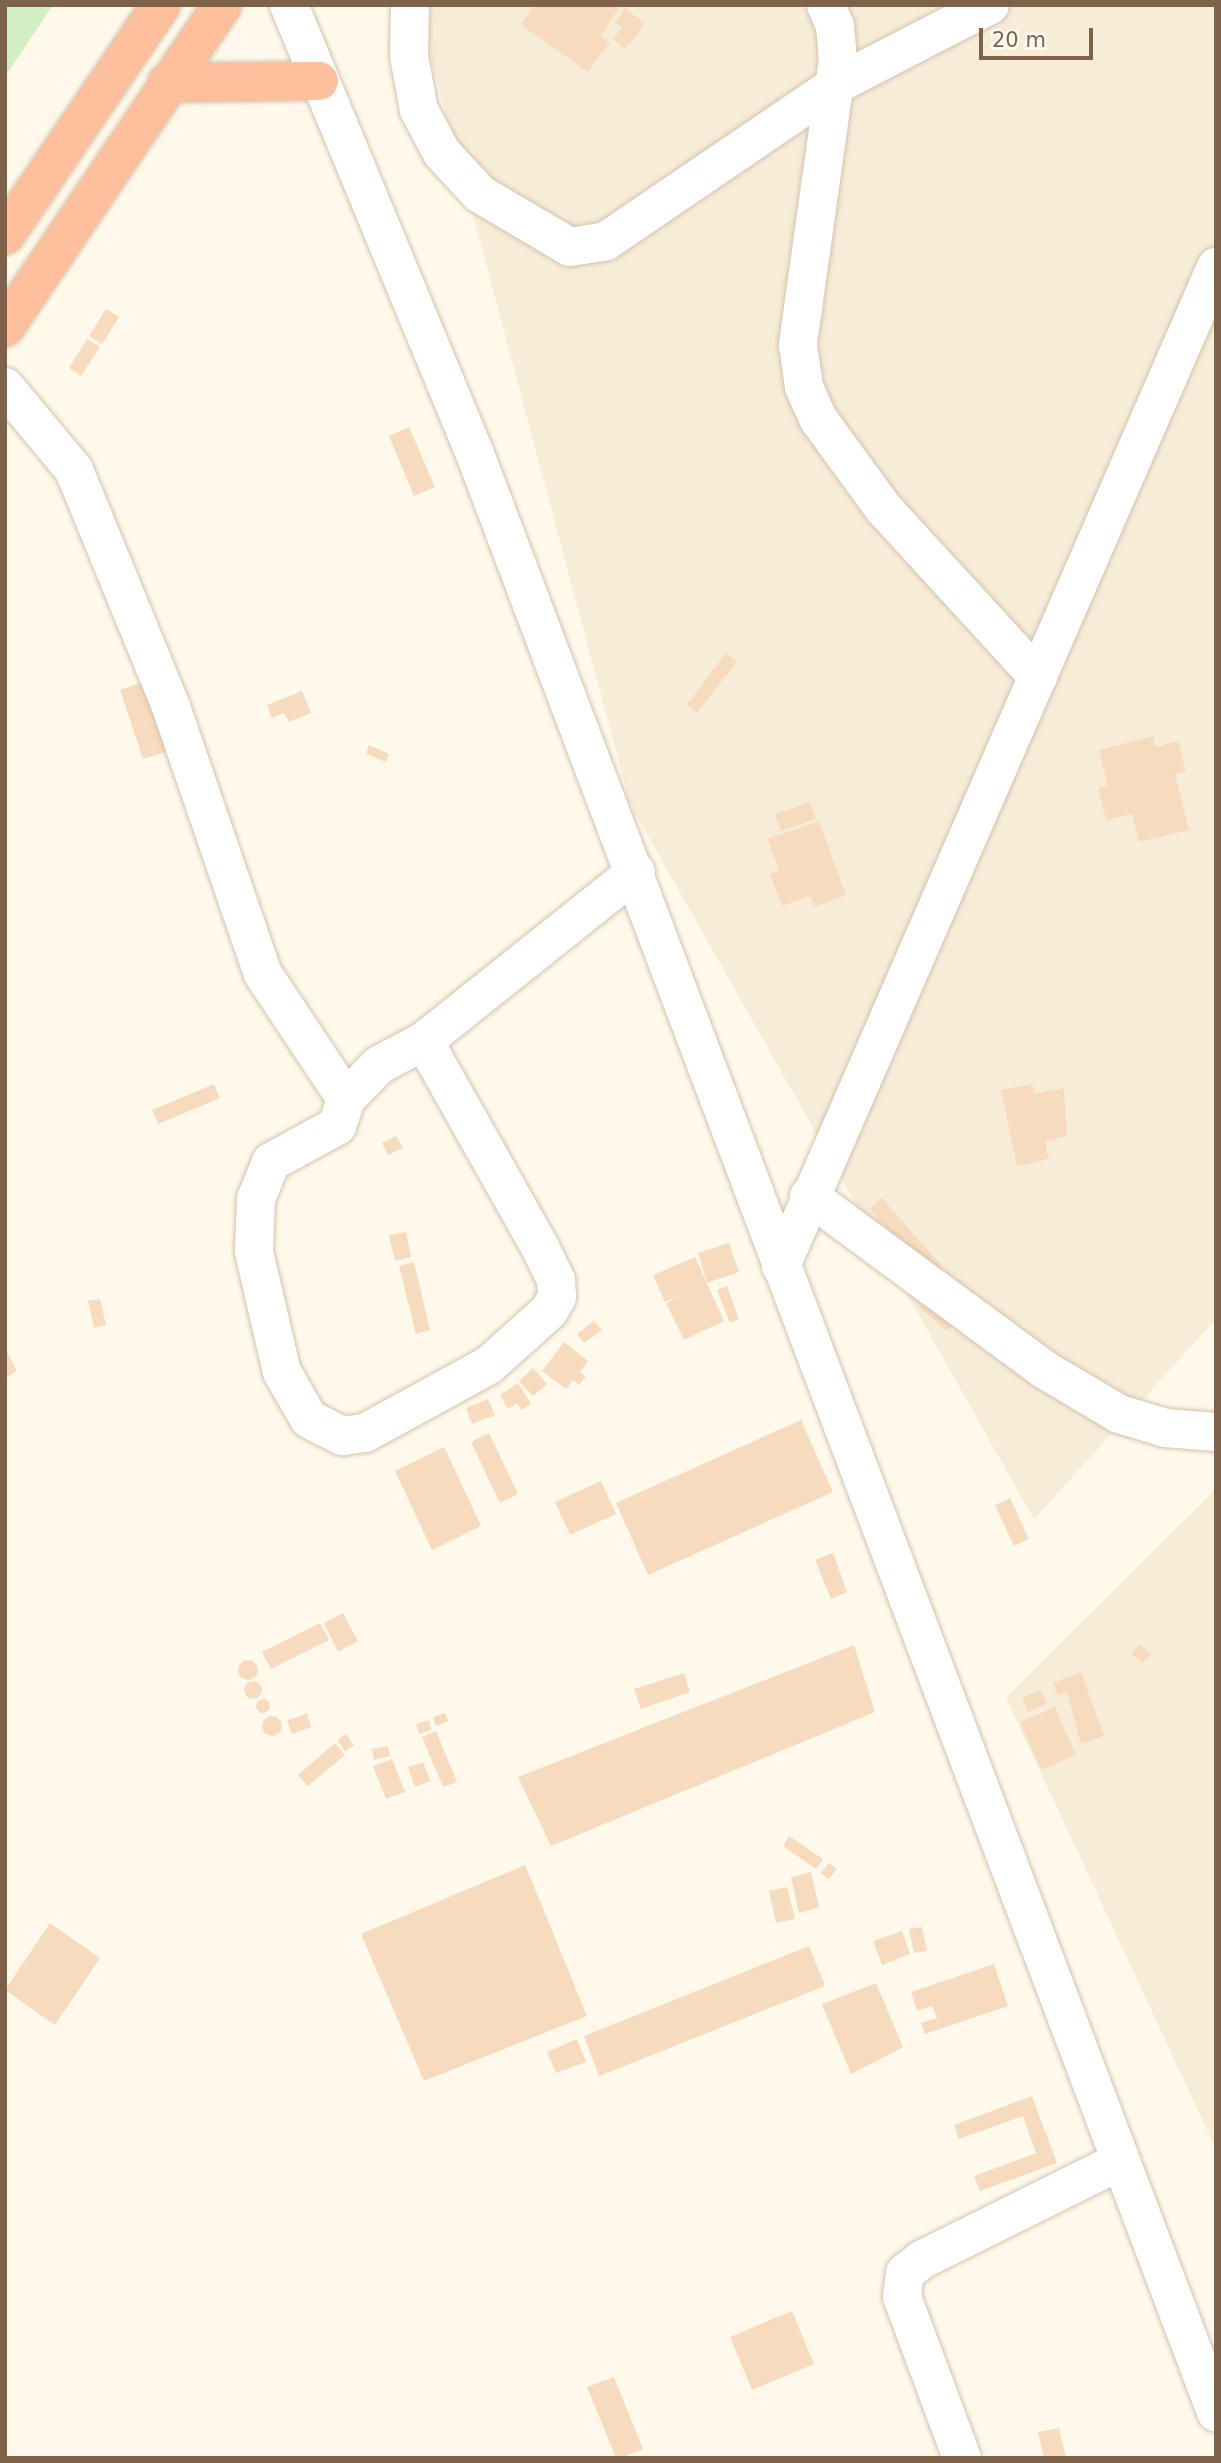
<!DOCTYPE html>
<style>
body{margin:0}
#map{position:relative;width:1221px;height:2463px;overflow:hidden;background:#fef9ea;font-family:"DejaVu Sans",sans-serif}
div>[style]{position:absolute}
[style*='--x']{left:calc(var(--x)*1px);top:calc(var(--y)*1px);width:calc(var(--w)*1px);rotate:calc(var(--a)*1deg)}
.residential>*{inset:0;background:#f7ecd8}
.green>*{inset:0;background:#d2efc6}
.building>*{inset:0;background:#f7dbbf}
.round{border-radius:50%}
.roads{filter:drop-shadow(0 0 2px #d3c2ae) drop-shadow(0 0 2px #d3c2ae)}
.minor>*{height:38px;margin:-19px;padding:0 19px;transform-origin:19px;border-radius:19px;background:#fff}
.highway>*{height:38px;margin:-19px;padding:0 19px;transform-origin:19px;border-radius:19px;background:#fec09c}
span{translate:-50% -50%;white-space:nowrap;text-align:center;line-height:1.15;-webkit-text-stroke:5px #fffcf3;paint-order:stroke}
.frame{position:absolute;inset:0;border:7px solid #7e6249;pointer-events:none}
.scale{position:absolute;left:979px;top:28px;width:114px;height:32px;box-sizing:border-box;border:4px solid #7e6249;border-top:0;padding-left:9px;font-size:21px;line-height:24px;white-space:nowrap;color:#7e6249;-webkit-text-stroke:5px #fffcf3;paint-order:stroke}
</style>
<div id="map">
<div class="residential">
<div style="clip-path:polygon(417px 5px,1216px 5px,1216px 1319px,1034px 1519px,630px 804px)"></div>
<div style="clip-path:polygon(1216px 1489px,1216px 2149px,1006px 1698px)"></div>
</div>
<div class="green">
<div style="clip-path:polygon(5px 5px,53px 5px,5px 77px)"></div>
</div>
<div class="building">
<div style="clip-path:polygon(534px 5px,621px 5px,600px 36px,610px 42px,588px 72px,521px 25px)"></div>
<div style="clip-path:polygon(625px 8px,645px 24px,625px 49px,613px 39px,622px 27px,615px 22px)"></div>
<div style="clip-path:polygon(106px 309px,119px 317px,102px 344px,89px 336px)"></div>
<div style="clip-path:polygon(87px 339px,100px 347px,81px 376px,69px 368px)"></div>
<div style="clip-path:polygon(409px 427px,435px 487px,414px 496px,389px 436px)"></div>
<div style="clip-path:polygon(726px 653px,737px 661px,697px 713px,687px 705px)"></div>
<div style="clip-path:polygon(143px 682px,166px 752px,143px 759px,120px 690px)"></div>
<div style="clip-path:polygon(302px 691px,311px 713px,289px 722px,284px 713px,272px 718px,267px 705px)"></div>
<div style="clip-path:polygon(1153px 736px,1156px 747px,1178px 741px,1186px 772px,1175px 774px,1189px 830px,1139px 842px,1132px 814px,1106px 820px,1098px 788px,1108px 786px,1099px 750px)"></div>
<div style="clip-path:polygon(369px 745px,389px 754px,386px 762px,366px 754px)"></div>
<div style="clip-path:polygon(810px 802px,816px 819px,781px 831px,775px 814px)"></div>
<div style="clip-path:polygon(819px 821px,846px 895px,814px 907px,810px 896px,782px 906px,770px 874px,779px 871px,768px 839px)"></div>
<div style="clip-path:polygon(214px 1084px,220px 1098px,158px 1124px,152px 1110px)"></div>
<div style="clip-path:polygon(1032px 1084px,1035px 1094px,1064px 1088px,1067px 1136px,1045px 1141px,1049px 1159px,1017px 1166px,1001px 1090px)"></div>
<div style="clip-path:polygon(396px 1136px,403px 1148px,388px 1155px,382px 1143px)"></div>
<div style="clip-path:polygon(882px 1198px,943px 1268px,929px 1280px,870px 1208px)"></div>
<div style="clip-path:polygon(406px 1232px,411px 1257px,395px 1261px,389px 1235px)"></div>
<div style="clip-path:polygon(729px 1243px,739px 1272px,707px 1283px,698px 1253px)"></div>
<div style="clip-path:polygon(695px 1257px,724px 1321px,684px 1340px,666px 1303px,684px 1293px,665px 1302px,653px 1275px)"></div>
<div style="clip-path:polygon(414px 1262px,430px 1330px,416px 1334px,399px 1266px)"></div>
<div style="clip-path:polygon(727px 1286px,739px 1319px,730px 1323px,717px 1290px)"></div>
<div style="clip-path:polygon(930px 1296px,957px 1319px,947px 1331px,920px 1308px)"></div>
<div style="clip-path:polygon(100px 1299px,106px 1325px,94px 1328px,88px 1301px)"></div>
<div style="clip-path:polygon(594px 1321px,602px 1330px,584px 1343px,577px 1334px)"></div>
<div style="clip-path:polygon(564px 1342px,588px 1361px,580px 1372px,586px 1376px,579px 1385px,573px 1380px,566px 1389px,542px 1371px)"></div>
<div style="clip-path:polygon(5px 1348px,17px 1371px,5px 1378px)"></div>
<div style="clip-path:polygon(533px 1368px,547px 1384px,533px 1396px,519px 1381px)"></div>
<div style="clip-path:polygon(518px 1383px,531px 1404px,522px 1410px,517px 1403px,508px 1409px,500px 1395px)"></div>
<div style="clip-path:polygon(488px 1399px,495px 1415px,472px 1424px,466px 1408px)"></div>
<div style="clip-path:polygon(801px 1420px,833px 1492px,648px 1575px,616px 1503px)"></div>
<div style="clip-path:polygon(489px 1433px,518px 1494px,500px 1503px,471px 1442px)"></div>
<div style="clip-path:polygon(444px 1447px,481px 1526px,432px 1550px,395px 1471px)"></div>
<div style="clip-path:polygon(601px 1481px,616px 1514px,570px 1535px,555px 1502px)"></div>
<div style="clip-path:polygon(1010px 1498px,1029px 1539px,1014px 1546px,995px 1505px)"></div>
<div style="clip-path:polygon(833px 1553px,847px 1592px,831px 1599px,815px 1560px)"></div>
<div style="clip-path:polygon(343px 1613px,358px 1641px,338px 1652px,324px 1623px)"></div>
<div style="clip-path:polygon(320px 1623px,329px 1640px,271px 1669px,262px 1652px)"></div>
<div style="clip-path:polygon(1139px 1644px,1151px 1654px,1143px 1663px,1131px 1654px)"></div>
<div style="clip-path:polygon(854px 1645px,875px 1712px,551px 1846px,518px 1777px)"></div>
<div class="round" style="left:238px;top:1660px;width:20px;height:20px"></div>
<div style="clip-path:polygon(1081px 1672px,1104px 1736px,1081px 1744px,1067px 1692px,1058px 1696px,1053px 1683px)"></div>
<div style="clip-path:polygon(684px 1673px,690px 1692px,641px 1709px,634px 1689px)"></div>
<div class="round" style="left:244px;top:1681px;width:18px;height:18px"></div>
<div style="clip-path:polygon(1041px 1690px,1047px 1704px,1028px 1712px,1022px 1697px)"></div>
<div class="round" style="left:256px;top:1699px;width:14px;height:14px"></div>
<div style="clip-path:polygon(1055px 1707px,1076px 1755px,1041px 1770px,1020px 1722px)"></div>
<div style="clip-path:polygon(307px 1713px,311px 1727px,292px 1734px,287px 1721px)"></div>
<div style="clip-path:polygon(445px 1713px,449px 1721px,436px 1726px,433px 1717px)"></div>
<div class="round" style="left:262px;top:1716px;width:20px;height:20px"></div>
<div style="clip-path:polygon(429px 1720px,431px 1730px,419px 1734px,416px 1724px)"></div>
<div style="clip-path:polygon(436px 1731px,457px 1782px,443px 1787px,422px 1737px)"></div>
<div style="clip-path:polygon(346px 1734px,354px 1745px,345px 1751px,337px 1740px)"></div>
<div style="clip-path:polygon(335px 1743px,345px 1755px,308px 1786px,298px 1775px)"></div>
<div style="clip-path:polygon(388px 1746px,390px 1756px,374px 1760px,372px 1749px)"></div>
<div style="clip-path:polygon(392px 1759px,405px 1792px,386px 1799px,373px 1766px)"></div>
<div style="clip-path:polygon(423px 1762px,430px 1781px,415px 1787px,408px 1767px)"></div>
<div style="clip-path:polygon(789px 1836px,823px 1859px,816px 1869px,783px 1846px)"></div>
<div style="clip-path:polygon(829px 1863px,837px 1869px,828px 1879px,821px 1873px)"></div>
<div style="clip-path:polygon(525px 1865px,587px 2016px,424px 2081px,361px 1934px)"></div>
<div style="clip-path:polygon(811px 1872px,819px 1907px,799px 1913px,791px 1877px)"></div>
<div style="clip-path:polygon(787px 1887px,795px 1919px,776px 1923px,769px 1891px)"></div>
<div style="clip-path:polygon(50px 1923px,100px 1958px,55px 2025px,5px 1990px)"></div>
<div style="clip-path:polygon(922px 1927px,927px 1951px,914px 1953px,909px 1929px)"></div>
<div style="clip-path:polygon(902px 1931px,910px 1954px,882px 1965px,873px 1941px)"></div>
<div style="clip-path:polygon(809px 1946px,825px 1986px,599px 2076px,584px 2036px)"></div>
<div style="clip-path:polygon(994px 1964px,1008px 2006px,925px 2034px,921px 2023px,937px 2018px,932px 2006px,917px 2011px,911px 1992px)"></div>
<div style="clip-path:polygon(876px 1983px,903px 2047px,851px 2074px,822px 2004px)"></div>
<div style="clip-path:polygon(577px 2039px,586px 2062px,556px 2073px,547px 2052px)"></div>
<div style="clip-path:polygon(1032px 2096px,1057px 2163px,980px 2191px,974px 2176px,1036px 2153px,1023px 2116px,959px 2139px,954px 2125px)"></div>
<div style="clip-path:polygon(792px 2311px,814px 2364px,752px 2390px,730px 2337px)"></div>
<div style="clip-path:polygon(614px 2377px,643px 2449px,620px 2458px,616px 2458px,587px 2387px)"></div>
<div style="clip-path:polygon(1059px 2428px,1066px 2458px,1044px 2458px,1038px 2432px)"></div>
</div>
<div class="roads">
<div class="minor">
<div style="--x:289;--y:5;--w:486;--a:67.5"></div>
<div style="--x:475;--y:454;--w:2094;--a:69.27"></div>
<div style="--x:410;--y:5;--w:51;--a:91.1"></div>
<div style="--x:409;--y:56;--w:55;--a:79.5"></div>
<div style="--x:419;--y:110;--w:49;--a:61.9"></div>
<div style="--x:442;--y:153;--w:56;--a:47.2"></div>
<div style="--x:480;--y:194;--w:104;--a:30.5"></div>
<div style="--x:570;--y:247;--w:36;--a:-9"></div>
<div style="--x:606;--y:241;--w:279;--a:-34.2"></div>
<div style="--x:837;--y:84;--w:172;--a:-27.3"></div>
<div style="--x:826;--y:5;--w:23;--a:67"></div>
<div style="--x:835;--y:26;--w:33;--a:85"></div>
<div style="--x:838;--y:59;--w:289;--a:98"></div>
<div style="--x:798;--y:345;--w:42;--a:81.9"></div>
<div style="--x:804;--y:387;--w:36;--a:66"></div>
<div style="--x:819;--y:420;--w:110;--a:53.9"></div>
<div style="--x:884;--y:509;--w:228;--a:47.5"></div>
<div style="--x:5;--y:387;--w:108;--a:50.3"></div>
<div style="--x:74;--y:470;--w:256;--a:67.7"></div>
<div style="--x:171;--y:707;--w:282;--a:71"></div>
<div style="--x:263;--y:974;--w:150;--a:56.4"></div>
<div style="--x:346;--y:1099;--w:47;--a:-45.9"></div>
<div style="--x:379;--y:1065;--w:51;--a:-28.1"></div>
<div style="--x:424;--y:1041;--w:271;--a:-38.6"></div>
<div style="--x:346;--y:1099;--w:28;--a:108"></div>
<div style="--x:337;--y:1126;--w:75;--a:151.4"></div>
<div style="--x:271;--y:1162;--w:40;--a:112"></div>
<div style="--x:256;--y:1199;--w:53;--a:92.2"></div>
<div style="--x:254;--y:1252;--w:123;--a:76.9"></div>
<div style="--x:282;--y:1372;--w:54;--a:60.1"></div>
<div style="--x:309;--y:1419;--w:38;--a:27"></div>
<div style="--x:343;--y:1436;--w:22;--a:-8"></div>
<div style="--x:365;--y:1433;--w:141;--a:-28.7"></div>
<div style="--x:489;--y:1365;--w:81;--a:-42"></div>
<div style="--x:549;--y:1311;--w:16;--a:-60"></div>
<div style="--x:557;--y:1297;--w:17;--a:-93"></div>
<div style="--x:556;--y:1280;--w:37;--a:-116"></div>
<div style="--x:540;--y:1247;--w:236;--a:-119.4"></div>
<div style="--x:809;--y:1196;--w:293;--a:36.4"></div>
<div style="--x:1045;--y:1370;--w:86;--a:30.7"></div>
<div style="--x:1119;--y:1414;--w:49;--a:16.6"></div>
<div style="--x:1166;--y:1428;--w:50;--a:4.6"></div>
<div style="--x:781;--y:1266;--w:1090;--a:-66.47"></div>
<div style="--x:962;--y:2458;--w:172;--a:-110.4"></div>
<div style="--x:902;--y:2297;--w:24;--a:-83"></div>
<div style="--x:905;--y:2273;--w:23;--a:-38"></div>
<div style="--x:923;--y:2259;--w:220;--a:-26.4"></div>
</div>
<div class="highway">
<div style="--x:167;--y:83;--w:152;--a:-0.8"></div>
<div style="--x:5;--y:235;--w:278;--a:-55.9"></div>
<div style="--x:5;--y:327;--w:388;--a:-56"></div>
</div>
</div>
<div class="frame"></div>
<div class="scale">20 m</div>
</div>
